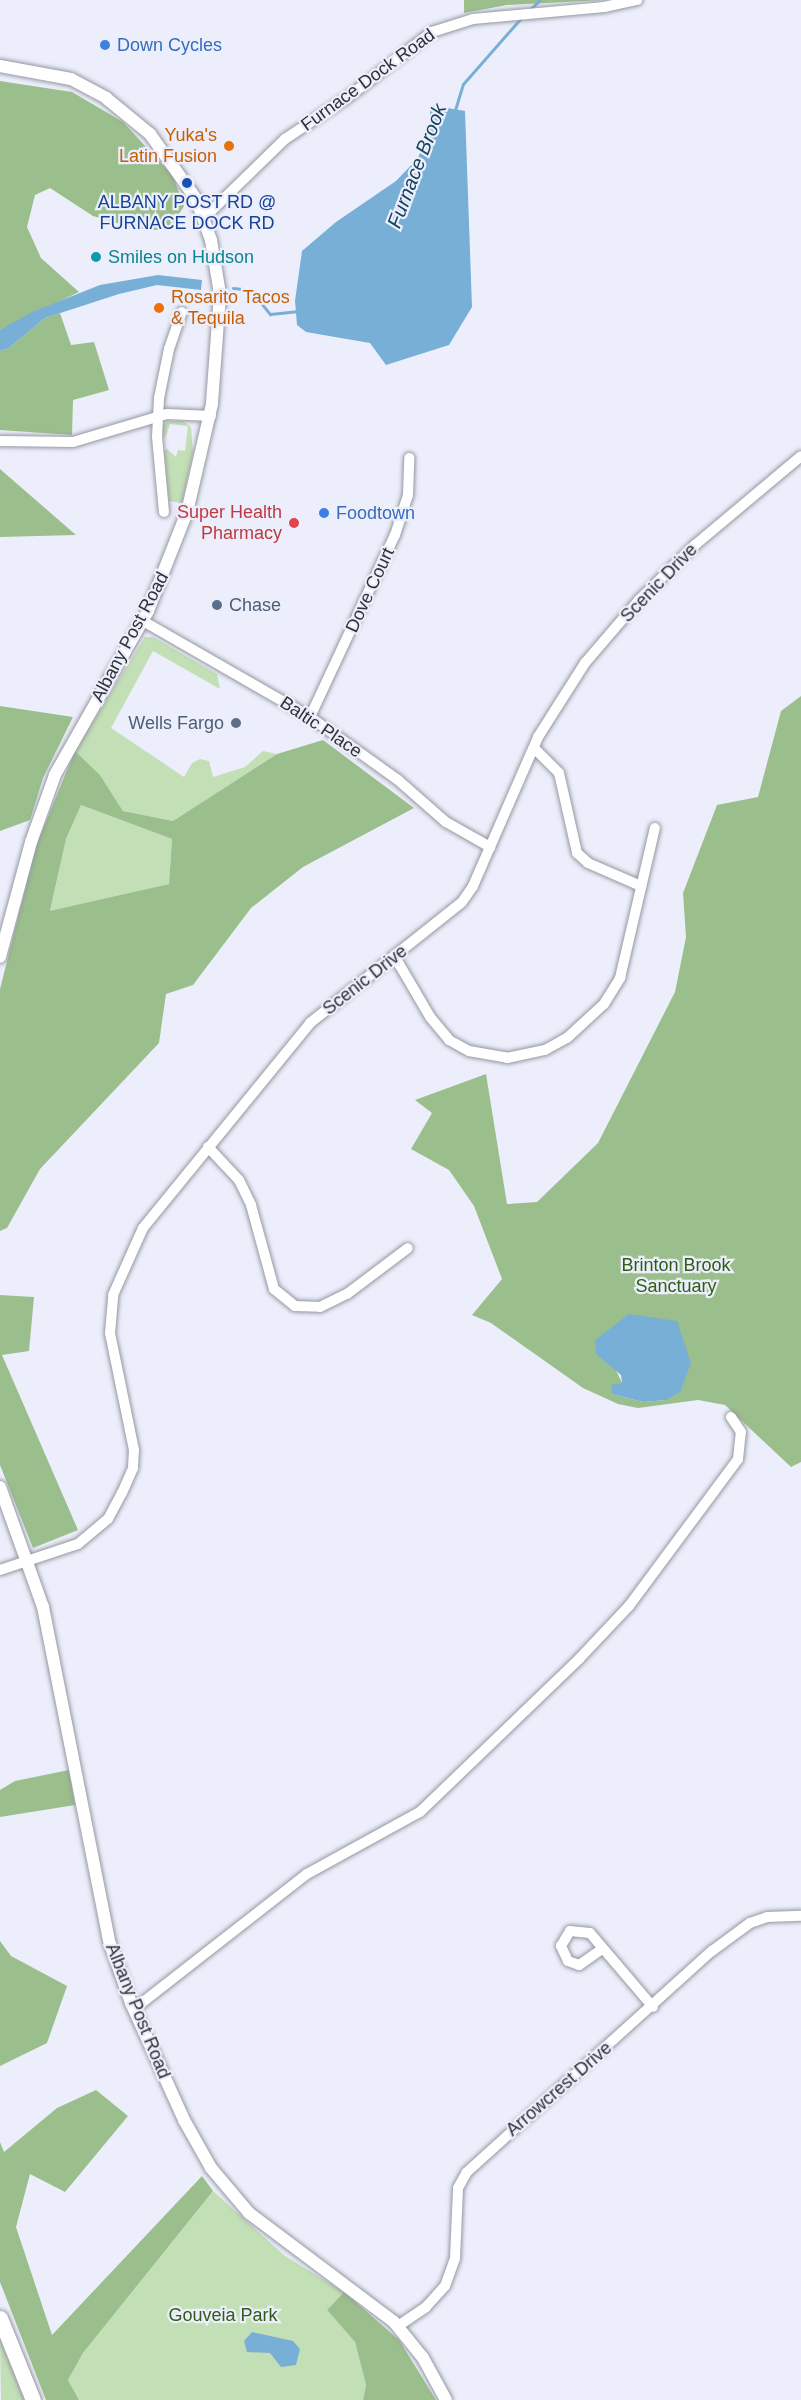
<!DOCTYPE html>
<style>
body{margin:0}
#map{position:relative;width:801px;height:2400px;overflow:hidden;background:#eceffb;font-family:Arial,sans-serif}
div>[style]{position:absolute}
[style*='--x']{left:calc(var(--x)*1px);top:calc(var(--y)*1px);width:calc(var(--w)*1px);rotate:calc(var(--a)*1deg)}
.green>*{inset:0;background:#c2dfb6}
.forest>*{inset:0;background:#9bbf8c}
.water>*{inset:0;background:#78afd6}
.stream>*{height:3px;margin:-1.5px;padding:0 1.5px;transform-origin:1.5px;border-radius:1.5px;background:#78afd6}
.roads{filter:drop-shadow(0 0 2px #9598a2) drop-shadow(0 0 2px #9598a2)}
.minor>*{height:10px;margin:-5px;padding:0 5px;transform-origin:5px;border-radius:5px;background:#fff}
.major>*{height:12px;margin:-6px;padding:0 6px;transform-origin:6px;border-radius:6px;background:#fff}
.highway>*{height:15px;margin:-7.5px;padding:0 7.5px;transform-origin:7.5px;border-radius:7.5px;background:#fff}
.dots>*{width:16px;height:16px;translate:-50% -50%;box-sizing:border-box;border:3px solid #eceffb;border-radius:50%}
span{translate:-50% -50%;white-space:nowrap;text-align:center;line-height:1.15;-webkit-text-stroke:4.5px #eceffb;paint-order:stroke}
.shop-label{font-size:18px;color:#366cbe}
.left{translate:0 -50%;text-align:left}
.street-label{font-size:18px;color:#2f3135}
.food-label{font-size:18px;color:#c56008}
.right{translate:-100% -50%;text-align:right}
.transit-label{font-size:18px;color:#164399}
.culture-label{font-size:18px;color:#0d838f}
.health-label{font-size:18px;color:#be3a42}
.service-label{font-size:18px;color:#4e5e75}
.park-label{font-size:18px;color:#2f5c16}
.water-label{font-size:20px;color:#17425d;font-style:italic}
</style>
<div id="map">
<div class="green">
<div style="clip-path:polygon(167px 421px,183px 421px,191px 427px,193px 453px,182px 503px,169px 501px,164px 451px,167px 449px,176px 457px,178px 450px,185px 451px,188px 426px,170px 424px,165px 439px,162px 427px)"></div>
<div style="clip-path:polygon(145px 637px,153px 637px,217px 674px,220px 689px,153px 651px,111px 728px,184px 777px,192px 763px,200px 759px,209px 761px,213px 777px,245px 767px,263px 751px,277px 754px,173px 821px,123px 811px,100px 775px,75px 751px)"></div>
<div style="clip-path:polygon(81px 805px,172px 839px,169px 884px,50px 912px,66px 839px)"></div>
<div style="clip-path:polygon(213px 2191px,285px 2256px,344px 2292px,327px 2310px,355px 2342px,366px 2385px,363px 2400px,79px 2400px,68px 2380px,83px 2353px)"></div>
<div style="clip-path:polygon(0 2338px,25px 2400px,1px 2400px)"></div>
</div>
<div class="forest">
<div style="clip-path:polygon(464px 0,604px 0,507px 5px,464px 13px)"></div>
<div style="clip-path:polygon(0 81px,72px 92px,123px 122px,173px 176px,184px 206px,168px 231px,134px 228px,93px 216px,50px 188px,35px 195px,27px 227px,41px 258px,79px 292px,0 330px)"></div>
<div style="clip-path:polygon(60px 313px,71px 345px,94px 342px,109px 390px,73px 400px,72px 435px,0 430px,0 351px,9px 348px,45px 318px)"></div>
<div style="clip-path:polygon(0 469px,76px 535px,0 537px)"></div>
<div style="clip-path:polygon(evenodd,801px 696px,801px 1462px,791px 1467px,725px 1405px,698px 1400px,638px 1408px,618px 1404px,583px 1388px,491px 1323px,472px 1315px,502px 1279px,474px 1206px,449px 1170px,411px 1149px,432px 1113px,415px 1100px,486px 1074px,507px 1204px,537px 1202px,598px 1143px,675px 992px,686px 937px,683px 893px,717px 805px,758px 797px,781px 711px,801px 696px,615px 1368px,666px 1400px,643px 1402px,612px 1394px,622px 1383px,615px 1368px)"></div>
<div style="clip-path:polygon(0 706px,73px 717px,43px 778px,30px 820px,0 831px)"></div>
<div style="clip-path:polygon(evenodd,323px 740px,414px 808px,303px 867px,251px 908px,193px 985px,166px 994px,159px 1043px,40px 1169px,7px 1228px,0 1231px,0 989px,36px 846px,75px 751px,100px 775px,123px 811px,173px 821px,277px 754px,323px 740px,81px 805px,172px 839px,169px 884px,50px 911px,66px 839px,81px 805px)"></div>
<div style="clip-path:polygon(0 1295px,34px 1297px,29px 1351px,2px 1355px,78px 1530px,33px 1548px,0 1465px)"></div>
<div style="clip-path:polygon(69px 1770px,75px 1805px,0 1817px,0 1790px,15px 1781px)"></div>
<div style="clip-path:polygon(0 1941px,11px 1956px,67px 1986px,47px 2043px,0 2066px)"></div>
<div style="clip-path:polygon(96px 2090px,128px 2116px,65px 2192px,30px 2174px,16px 2227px,52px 2335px,202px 2176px,213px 2191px,83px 2353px,68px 2380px,79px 2400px,46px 2400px,0 2282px,0 2142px,4px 2152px,57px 2108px)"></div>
<div style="clip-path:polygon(344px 2292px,399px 2340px,436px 2400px,363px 2400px,366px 2385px,355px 2342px,327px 2310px)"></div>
</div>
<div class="water">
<div style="clip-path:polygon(431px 105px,465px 111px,472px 307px,449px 345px,386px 365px,370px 343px,306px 332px,297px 325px,295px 301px,302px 251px,336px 222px,396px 181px,418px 158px,428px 132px)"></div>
<div style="clip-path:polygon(158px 275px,202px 280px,201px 290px,157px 285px,119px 294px,45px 318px,9px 348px,0 351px,0 330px,32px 312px,100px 285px)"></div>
<div style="clip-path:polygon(629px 1314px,677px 1321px,691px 1363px,680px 1392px,666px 1400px,643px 1402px,612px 1394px,611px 1385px,622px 1383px,621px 1375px,596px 1354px,595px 1340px)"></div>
<div style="clip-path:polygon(252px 2332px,293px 2341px,300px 2349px,296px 2365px,281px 2367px,270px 2353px,247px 2352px,244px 2341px)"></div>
</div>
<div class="stream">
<div style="--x:528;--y:11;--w:16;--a:-43"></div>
<div style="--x:455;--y:110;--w:27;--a:-73"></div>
<div style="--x:463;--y:84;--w:88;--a:-48.7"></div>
<div style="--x:233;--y:288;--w:18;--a:6"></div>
<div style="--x:251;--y:290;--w:31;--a:52"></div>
<div style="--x:270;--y:314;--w:29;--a:-6"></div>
</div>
<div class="roads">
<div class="minor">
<div style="--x:204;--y:218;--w:113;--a:-44.3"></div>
<div style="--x:285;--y:139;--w:74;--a:-33.5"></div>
<div style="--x:347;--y:98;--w:108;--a:-37.8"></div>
<div style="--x:432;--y:32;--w:43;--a:-17.6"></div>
<div style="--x:473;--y:19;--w:132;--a:-5.2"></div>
<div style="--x:604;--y:7;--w:34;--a:-12"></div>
<div style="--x:0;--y:441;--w:73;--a:0.8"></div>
<div style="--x:73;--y:442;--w:98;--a:-16.6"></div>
<div style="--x:167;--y:414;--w:44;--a:2.6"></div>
<div style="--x:164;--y:512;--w:75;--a:-95.3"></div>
<div style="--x:157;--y:437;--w:39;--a:-87"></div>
<div style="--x:159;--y:398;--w:50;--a:-78.5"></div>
<div style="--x:169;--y:349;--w:39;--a:-71"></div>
<div style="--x:143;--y:621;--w:193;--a:29.9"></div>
<div style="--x:310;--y:717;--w:108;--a:35.6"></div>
<div style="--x:398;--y:780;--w:64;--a:41.2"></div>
<div style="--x:446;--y:822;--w:51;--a:29.6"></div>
<div style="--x:310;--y:717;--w:201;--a:-65"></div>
<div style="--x:395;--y:535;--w:42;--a:-72"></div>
<div style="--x:408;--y:495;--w:37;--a:-88"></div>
<div style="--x:535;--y:749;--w:34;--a:45"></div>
<div style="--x:559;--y:773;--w:82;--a:77.3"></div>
<div style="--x:577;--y:853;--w:15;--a:42"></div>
<div style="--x:588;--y:863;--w:58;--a:23.5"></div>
<div style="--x:395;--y:957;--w:69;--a:59.7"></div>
<div style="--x:430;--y:1017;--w:30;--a:50"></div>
<div style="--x:449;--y:1040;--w:23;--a:29"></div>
<div style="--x:469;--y:1051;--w:39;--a:10"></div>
<div style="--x:507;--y:1058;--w:39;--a:-12"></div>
<div style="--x:545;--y:1050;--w:25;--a:-29"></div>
<div style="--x:567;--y:1038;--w:50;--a:-42.6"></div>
<div style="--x:604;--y:1004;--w:31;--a:-58"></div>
<div style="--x:620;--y:978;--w:154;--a:-76.9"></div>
<div style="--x:208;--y:1147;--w:45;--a:46.8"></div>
<div style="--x:239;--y:1180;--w:28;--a:64"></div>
<div style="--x:251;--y:1205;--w:87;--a:74.7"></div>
<div style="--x:274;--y:1289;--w:27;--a:39"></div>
<div style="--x:295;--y:1306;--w:25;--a:2"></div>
<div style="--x:320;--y:1307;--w:30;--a:-26"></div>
<div style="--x:347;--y:1294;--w:76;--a:-37"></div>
<div style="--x:0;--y:1570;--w:82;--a:-18.4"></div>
<div style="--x:78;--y:1544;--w:39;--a:-40"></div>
<div style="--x:108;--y:1519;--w:30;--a:-62"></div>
<div style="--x:122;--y:1493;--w:27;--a:-66"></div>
<div style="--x:133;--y:1468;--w:18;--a:-87"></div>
<div style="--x:134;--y:1450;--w:119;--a:-101.6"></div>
<div style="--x:110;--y:1333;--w:38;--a:-85"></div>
<div style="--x:113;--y:1295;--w:73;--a:-65.9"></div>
<div style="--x:143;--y:1228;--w:264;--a:-50.8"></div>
<div style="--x:310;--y:1023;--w:194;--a:-38.5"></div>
<div style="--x:462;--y:902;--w:19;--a:-55"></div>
<div style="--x:473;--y:886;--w:163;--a:-66.4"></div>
<div style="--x:538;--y:737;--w:88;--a:-57.6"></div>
<div style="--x:585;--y:663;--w:83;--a:-49.4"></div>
<div style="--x:639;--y:600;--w:78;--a:-44.5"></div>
<div style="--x:695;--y:545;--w:138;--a:-40"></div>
<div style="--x:602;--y:1949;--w:28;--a:145"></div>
<div style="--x:579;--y:1965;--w:12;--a:-160"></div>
<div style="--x:568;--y:1961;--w:17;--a:-115"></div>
<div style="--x:561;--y:1946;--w:17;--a:-59"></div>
<div style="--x:570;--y:1931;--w:20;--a:6"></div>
<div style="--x:590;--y:1933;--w:97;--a:49.6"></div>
<div style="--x:134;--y:2009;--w:219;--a:-38"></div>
<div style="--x:307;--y:1874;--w:129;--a:-28.8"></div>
<div style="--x:420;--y:1812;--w:221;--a:-43.9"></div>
<div style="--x:579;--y:1659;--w:73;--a:-46.7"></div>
<div style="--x:629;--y:1606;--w:183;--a:-53.4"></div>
<div style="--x:738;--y:1459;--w:27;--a:-84"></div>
<div style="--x:741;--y:1432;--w:18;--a:-124"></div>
<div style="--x:398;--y:2326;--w:34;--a:-34"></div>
<div style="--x:426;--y:2307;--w:28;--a:-48"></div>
<div style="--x:445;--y:2286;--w:30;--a:-70"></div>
<div style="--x:455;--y:2258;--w:70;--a:-87.5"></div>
<div style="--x:458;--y:2188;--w:18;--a:-61"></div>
<div style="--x:467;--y:2172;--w:330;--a:-42.1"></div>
<div style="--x:712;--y:1951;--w:47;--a:-36.4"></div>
<div style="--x:750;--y:1923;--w:18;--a:-19"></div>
<div style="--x:767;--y:1917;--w:34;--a:-2"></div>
</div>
<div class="major">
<div style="--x:0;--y:66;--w:72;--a:10.4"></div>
<div style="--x:71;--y:79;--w:40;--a:28"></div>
<div style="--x:106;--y:98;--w:57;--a:39.3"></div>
<div style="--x:150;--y:134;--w:80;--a:54.7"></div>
<div style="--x:196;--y:199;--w:44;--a:69.9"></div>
<div style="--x:211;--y:240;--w:55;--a:80.5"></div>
<div style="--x:220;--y:294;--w:110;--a:94.2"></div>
<div style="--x:212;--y:404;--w:111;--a:103"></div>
<div style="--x:187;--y:512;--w:106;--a:111.5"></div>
<div style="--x:148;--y:611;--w:189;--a:119.6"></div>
<div style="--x:55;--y:775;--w:71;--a:109.7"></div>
<div style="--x:31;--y:842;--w:119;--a:105.1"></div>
<div style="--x:0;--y:1487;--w:127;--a:70.3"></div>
<div style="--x:43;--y:1607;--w:344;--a:78.8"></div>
<div style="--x:110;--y:1944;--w:63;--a:70.4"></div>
<div style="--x:131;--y:2003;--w:128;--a:65.6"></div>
<div style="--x:184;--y:2120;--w:55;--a:60.6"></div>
<div style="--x:211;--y:2168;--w:59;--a:49.8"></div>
<div style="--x:249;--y:2213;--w:181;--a:36.9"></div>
<div style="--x:394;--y:2322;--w:46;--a:51.1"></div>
<div style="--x:423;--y:2358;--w:48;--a:61.3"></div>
</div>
<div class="highway">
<div style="--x:0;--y:2318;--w:88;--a:68.1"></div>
</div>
</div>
<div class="dots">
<div style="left:105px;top:45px;background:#3f7fe0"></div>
<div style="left:229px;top:146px;background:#e8710a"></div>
<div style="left:187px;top:183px;background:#1a4fb4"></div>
<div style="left:96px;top:257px;background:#0f9aa8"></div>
<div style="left:159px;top:308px;background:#e8710a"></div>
<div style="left:324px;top:513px;background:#3f7fe0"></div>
<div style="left:294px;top:523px;background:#e0444e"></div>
<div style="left:217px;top:605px;background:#5c6f8a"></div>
<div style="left:236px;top:723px;background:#5c6f8a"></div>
</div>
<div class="shop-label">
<span class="left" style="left:117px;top:45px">Down Cycles</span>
<span class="left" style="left:336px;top:513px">Foodtown</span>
</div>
<div class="street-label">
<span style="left:368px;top:80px;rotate:-36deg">Furnace Dock Road</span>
<span style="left:659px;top:583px;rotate:-46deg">Scenic Drive</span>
<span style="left:370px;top:590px;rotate:-65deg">Dove Court</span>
<span style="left:130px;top:637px;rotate:-62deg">Albany Post Road</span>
<span style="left:321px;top:727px;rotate:34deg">Baltic Place</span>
<span style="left:365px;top:980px;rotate:-38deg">Scenic Drive</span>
<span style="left:138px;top:2011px;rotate:68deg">Albany Post Road</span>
<span style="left:559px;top:2089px;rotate:-41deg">Arrowcrest Drive</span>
</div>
<div class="food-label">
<span class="right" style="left:217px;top:146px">Yuka's<br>Latin Fusion</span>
<span class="left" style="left:171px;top:308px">Rosarito Tacos<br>&amp; Tequila</span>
</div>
<div class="transit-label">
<span style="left:187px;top:213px">ALBANY POST RD @<br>FURNACE DOCK RD</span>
</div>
<div class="culture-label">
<span class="left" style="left:108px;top:257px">Smiles on Hudson</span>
</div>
<div class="health-label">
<span class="right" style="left:282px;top:523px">Super Health<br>Pharmacy</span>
</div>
<div class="service-label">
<span class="left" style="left:229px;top:605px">Chase</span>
<span class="right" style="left:224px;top:723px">Wells Fargo</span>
</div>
<div class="park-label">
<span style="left:676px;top:1276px">Brinton Brook<br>Sanctuary</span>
<span style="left:223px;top:2315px">Gouveia Park</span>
</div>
<div class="water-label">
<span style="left:417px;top:166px;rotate:-69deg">Furnace Brook</span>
</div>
</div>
